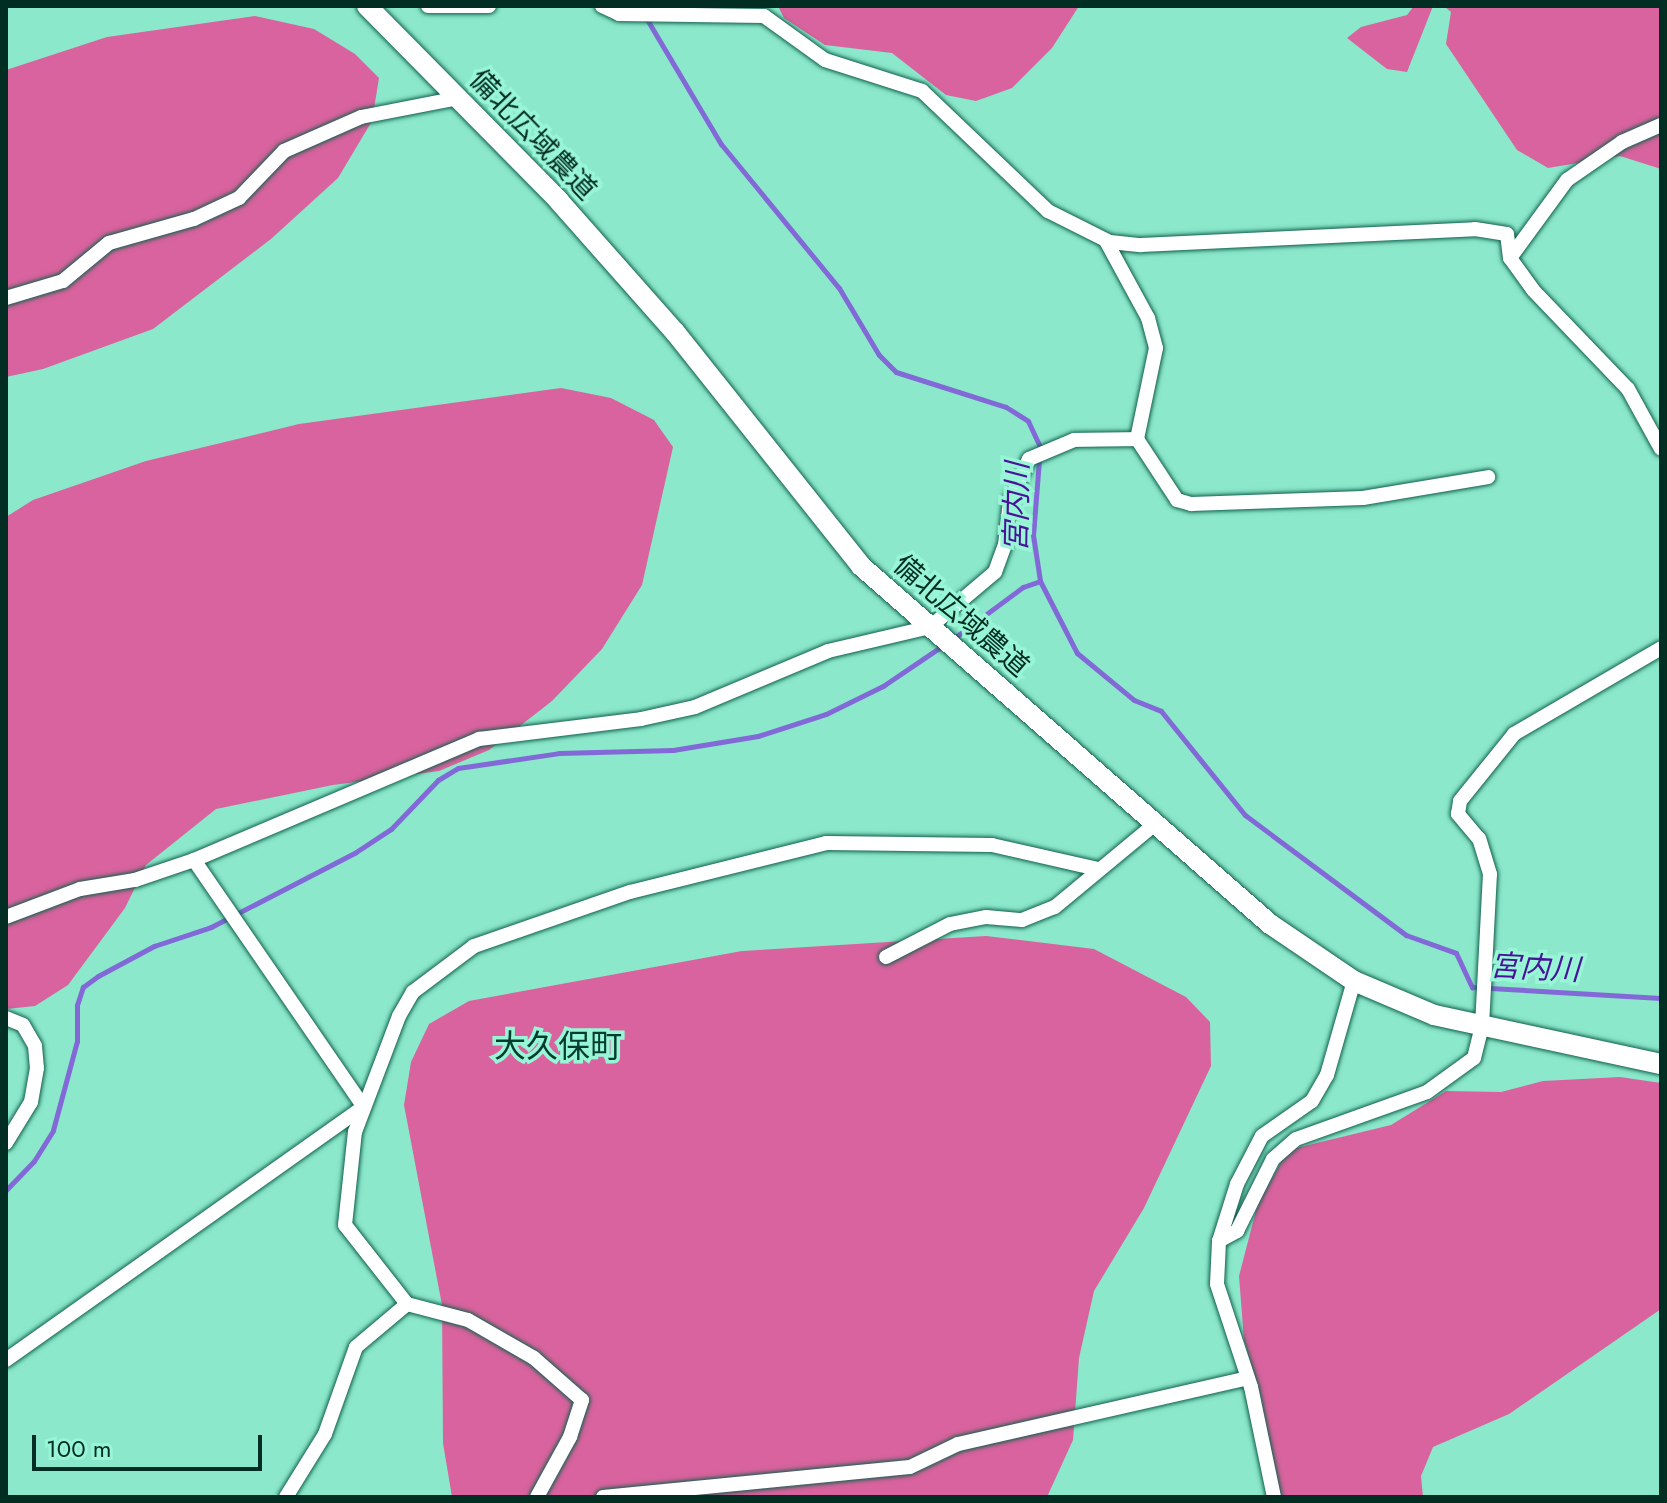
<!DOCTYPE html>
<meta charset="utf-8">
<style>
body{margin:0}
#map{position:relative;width:1667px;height:1503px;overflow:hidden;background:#8be8ca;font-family:Jost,"Noto Sans JP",sans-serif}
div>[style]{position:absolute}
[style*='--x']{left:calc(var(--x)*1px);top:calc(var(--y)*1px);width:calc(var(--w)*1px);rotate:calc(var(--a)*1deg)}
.forest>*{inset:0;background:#d9639e}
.stream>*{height:5px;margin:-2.5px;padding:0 2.5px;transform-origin:2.5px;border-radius:2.5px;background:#8269d7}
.roads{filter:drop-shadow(0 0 2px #10604c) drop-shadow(0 0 2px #10604c)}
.street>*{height:14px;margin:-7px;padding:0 7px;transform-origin:7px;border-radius:7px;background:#fff}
.secondary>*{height:20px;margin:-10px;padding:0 10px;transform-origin:10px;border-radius:10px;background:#fff}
span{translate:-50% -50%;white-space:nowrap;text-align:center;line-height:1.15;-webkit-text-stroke:7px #98f6d7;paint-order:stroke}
.street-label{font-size:28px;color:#022d22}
.water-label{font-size:30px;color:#481299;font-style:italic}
.quarter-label{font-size:32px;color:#043c2e}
.frame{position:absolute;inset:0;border:8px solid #022d22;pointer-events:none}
.scale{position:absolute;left:32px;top:1435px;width:230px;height:36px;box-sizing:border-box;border:4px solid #022d22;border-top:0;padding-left:10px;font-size:24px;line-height:28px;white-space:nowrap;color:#022d22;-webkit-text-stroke:6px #98f6d7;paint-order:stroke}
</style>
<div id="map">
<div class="forest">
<div style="clip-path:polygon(778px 6px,1079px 6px,1052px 48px,1012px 88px,976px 101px,946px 95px,892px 53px,825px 45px,784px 18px)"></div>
<div style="clip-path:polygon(1414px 6px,1433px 6px,1407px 72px,1387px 69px,1347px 38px,1361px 27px,1407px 15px)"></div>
<div style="clip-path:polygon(1444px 6px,1661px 6px,1661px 169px,1620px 156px,1548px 168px,1517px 150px,1446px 44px,1451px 12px)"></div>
<div style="clip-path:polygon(255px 16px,314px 29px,355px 54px,379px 78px,372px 121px,338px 178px,271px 239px,153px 329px,43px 369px,6px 377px,6px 70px,107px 37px)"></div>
<div style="clip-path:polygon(561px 388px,611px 398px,654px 420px,673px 447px,642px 585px,602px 649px,552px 701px,489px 750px,439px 771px,333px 785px,216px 809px,146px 865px,125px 908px,68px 985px,35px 1006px,6px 1009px,6px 517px,33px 500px,146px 461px,299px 424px)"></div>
<div style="clip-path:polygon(986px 936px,1094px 949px,1186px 997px,1210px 1022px,1211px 1066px,1144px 1208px,1094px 1291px,1079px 1358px,1073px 1440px,1047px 1497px,452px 1497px,443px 1443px,442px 1305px,404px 1105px,411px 1062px,429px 1024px,469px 1001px,742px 951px)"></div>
<div style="clip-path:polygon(1620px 1077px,1661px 1083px,1661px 1309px,1509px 1414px,1433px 1447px,1421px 1476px,1423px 1497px,1281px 1497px,1269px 1465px,1261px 1398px,1244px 1340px,1239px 1276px,1258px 1203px,1288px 1150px,1391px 1125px,1446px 1091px,1501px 1092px,1543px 1081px)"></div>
</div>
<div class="stream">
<div style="--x:639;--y:6;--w:161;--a:59.3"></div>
<div style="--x:721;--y:144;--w:186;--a:50.7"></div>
<div style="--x:839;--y:288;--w:78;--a:59.2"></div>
<div style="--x:879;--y:355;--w:24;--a:45"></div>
<div style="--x:896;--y:372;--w:115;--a:17.7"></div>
<div style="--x:1006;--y:407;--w:26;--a:32"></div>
<div style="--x:1028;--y:421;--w:29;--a:65"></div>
<div style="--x:1040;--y:447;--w:88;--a:94.5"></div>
<div style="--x:1033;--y:535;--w:47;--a:81.3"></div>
<div style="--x:1040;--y:581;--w:81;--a:62.8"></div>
<div style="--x:1077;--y:653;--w:74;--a:39.5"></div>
<div style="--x:1134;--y:700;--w:29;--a:22"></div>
<div style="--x:1161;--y:711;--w:134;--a:51.1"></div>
<div style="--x:1245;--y:815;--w:201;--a:36.7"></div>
<div style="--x:1406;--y:935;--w:53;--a:19.8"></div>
<div style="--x:1456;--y:953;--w:38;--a:65"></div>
<div style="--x:1472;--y:987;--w:189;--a:3.3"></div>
<div style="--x:954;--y:638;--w:86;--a:-36.5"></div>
<div style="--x:1023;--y:587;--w:18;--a:-19"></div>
<div style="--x:6;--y:1190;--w:40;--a:-46"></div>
<div style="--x:34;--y:1161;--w:36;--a:-58"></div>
<div style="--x:53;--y:1130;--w:92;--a:-74.9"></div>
<div style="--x:77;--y:1041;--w:36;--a:-90"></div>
<div style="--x:77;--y:1005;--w:19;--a:-72"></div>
<div style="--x:83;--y:987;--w:19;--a:-36"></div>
<div style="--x:98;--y:976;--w:64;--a:-28.2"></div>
<div style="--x:154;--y:946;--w:60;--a:-18.4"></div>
<div style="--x:211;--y:927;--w:163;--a:-27.3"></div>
<div style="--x:356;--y:852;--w:42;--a:-33.3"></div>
<div style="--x:391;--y:829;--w:68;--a:-46.2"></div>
<div style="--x:438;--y:780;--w:23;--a:-31"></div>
<div style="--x:458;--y:768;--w:102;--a:-8.4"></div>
<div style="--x:559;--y:753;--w:114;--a:-1.5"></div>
<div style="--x:673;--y:750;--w:86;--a:-9.4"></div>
<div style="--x:758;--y:736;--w:71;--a:-17.9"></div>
<div style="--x:826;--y:714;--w:64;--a:-26.2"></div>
<div style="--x:883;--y:686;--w:71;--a:-34.1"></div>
</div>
<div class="roads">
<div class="street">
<div style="--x:428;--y:6;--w:61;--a:0"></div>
<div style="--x:602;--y:6;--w:19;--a:25"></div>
<div style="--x:619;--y:14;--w:145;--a:0.8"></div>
<div style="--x:764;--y:16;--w:75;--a:35.8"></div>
<div style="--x:825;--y:60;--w:102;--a:17.7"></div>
<div style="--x:922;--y:91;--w:174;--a:43.6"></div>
<div style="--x:1048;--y:211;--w:69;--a:26.6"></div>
<div style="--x:1110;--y:242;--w:31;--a:6"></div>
<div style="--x:1141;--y:245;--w:334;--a:-2.7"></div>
<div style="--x:1475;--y:229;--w:32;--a:9"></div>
<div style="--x:1507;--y:234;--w:24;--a:83"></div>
<div style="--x:1510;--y:258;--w:39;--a:54"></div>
<div style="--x:1533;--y:290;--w:137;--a:46.2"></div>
<div style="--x:1628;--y:389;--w:68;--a:61.2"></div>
<div style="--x:1106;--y:241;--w:88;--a:61.4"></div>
<div style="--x:1148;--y:318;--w:31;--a:75"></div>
<div style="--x:1156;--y:348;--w:93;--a:101.8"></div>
<div style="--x:1137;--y:439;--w:73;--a:56.7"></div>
<div style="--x:1177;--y:500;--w:15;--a:16"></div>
<div style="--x:1191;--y:504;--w:172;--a:-2"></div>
<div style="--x:1363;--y:498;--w:127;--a:-9.5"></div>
<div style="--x:1510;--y:258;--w:97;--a:-53.8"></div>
<div style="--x:1567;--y:180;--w:67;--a:-34.6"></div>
<div style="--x:1622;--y:142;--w:43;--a:-23.6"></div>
<div style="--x:6;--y:298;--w:59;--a:-16.6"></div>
<div style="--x:63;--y:281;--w:60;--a:-39.6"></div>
<div style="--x:109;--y:243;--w:88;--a:-15.8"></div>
<div style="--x:194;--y:219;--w:50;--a:-25"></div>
<div style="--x:239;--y:198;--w:65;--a:-46.2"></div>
<div style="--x:284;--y:151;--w:84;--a:-23.8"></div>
<div style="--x:361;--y:117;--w:100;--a:-11"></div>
<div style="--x:194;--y:860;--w:298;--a:55.5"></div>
<div style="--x:6;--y:917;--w:79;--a:-20.7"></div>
<div style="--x:80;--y:889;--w:56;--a:-9.3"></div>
<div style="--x:135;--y:880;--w:62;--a:-18.7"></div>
<div style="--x:194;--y:860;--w:310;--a:-23"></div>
<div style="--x:479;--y:739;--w:163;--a:-7"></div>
<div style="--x:641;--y:719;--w:55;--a:-12.5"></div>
<div style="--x:695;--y:707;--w:144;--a:-22.8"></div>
<div style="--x:828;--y:651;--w:105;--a:-13.2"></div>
<div style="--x:930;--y:627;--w:85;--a:-40.2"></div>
<div style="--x:995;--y:572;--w:29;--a:-70"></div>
<div style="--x:1005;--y:545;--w:44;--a:-83.5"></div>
<div style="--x:1010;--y:501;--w:46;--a:-65.7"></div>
<div style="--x:1029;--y:459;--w:49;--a:-22.9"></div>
<div style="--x:1074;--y:440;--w:63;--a:-0.9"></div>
<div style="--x:886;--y:957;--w:72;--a:-27.3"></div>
<div style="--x:950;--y:924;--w:37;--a:-11"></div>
<div style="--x:986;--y:917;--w:36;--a:5"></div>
<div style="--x:1022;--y:920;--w:35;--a:-22"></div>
<div style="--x:1055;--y:907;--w:131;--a:-39.7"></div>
<div style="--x:6;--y:1018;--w:18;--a:22"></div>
<div style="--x:23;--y:1025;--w:24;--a:60"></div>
<div style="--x:35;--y:1046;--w:22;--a:85"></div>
<div style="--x:37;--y:1068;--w:35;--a:100"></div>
<div style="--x:31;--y:1102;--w:48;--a:121.4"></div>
<div style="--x:1219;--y:1241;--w:21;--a:-29"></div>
<div style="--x:1237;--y:1231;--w:80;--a:-63.4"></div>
<div style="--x:1273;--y:1159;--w:30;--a:-41"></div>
<div style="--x:1296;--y:1139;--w:139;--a:-19.7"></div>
<div style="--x:1427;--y:1092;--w:58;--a:-35.9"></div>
<div style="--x:1474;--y:1058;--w:33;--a:-76"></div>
<div style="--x:1482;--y:1026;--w:152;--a:-87"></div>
<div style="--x:1490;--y:874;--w:37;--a:-107"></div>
<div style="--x:1479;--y:839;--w:33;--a:-130"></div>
<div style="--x:1458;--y:814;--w:13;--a:-81"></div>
<div style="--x:1460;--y:801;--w:86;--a:-51.1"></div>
<div style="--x:1514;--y:734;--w:170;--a:-30.3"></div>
<div style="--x:407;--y:1304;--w:100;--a:-128.1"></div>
<div style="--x:345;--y:1225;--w:94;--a:-83.9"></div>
<div style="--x:355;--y:1132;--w:124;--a:-69.2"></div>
<div style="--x:399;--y:1016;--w:28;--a:-60"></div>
<div style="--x:413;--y:992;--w:76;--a:-37"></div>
<div style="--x:474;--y:946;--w:165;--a:-19.1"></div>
<div style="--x:630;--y:892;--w:202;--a:-14"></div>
<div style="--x:826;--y:843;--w:166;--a:0.7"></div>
<div style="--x:992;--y:845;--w:109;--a:12.8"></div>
<div style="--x:6;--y:1360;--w:438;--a:-35.3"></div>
<div style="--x:286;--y:1497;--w:74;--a:-58.2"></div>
<div style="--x:325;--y:1434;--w:92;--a:-70.4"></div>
<div style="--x:356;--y:1347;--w:67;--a:-40.1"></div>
<div style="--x:407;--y:1304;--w:63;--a:14.7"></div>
<div style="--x:468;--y:1320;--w:76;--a:29.9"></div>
<div style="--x:534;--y:1358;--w:64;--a:41.2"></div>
<div style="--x:582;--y:1400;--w:39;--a:108"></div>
<div style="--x:570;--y:1437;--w:68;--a:118.8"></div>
<div style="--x:603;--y:1497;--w:308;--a:-5.6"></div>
<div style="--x:910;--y:1467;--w:53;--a:-25.6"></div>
<div style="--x:958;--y:1444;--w:297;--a:-12.8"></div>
<div style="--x:1274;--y:1497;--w:112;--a:-101.8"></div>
<div style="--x:1251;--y:1387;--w:108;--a:-108.3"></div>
<div style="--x:1217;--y:1284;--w:43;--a:-87.3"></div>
<div style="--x:1219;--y:1241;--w:60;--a:-72.5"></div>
<div style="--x:1237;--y:1184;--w:54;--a:-62.5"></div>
<div style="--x:1262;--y:1136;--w:61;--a:-35"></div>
<div style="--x:1312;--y:1101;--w:30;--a:-60"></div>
<div style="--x:1327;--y:1075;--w:98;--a:-74"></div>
</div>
<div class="secondary">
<div style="--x:367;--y:6;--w:274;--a:45.4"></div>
<div style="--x:559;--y:201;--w:175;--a:48.5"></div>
<div style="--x:675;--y:332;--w:299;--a:51.5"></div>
<div style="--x:861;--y:566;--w:544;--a:41.2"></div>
<div style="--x:1270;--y:924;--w:102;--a:34.2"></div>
<div style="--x:1354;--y:981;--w:87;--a:23"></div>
<div style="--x:1434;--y:1015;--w:232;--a:12.2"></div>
</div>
</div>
<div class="street-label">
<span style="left:533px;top:135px;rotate:46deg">備北広域農道</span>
<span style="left:961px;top:616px;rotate:41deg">備北広域農道</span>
</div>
<div class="water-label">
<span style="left:1017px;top:507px;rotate:-89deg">宮内川</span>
<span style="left:1535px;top:968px;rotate:3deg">宮内川</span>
</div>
<div class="quarter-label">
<span style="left:558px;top:1046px">大久保町</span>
</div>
<div class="frame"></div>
<div class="scale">100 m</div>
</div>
